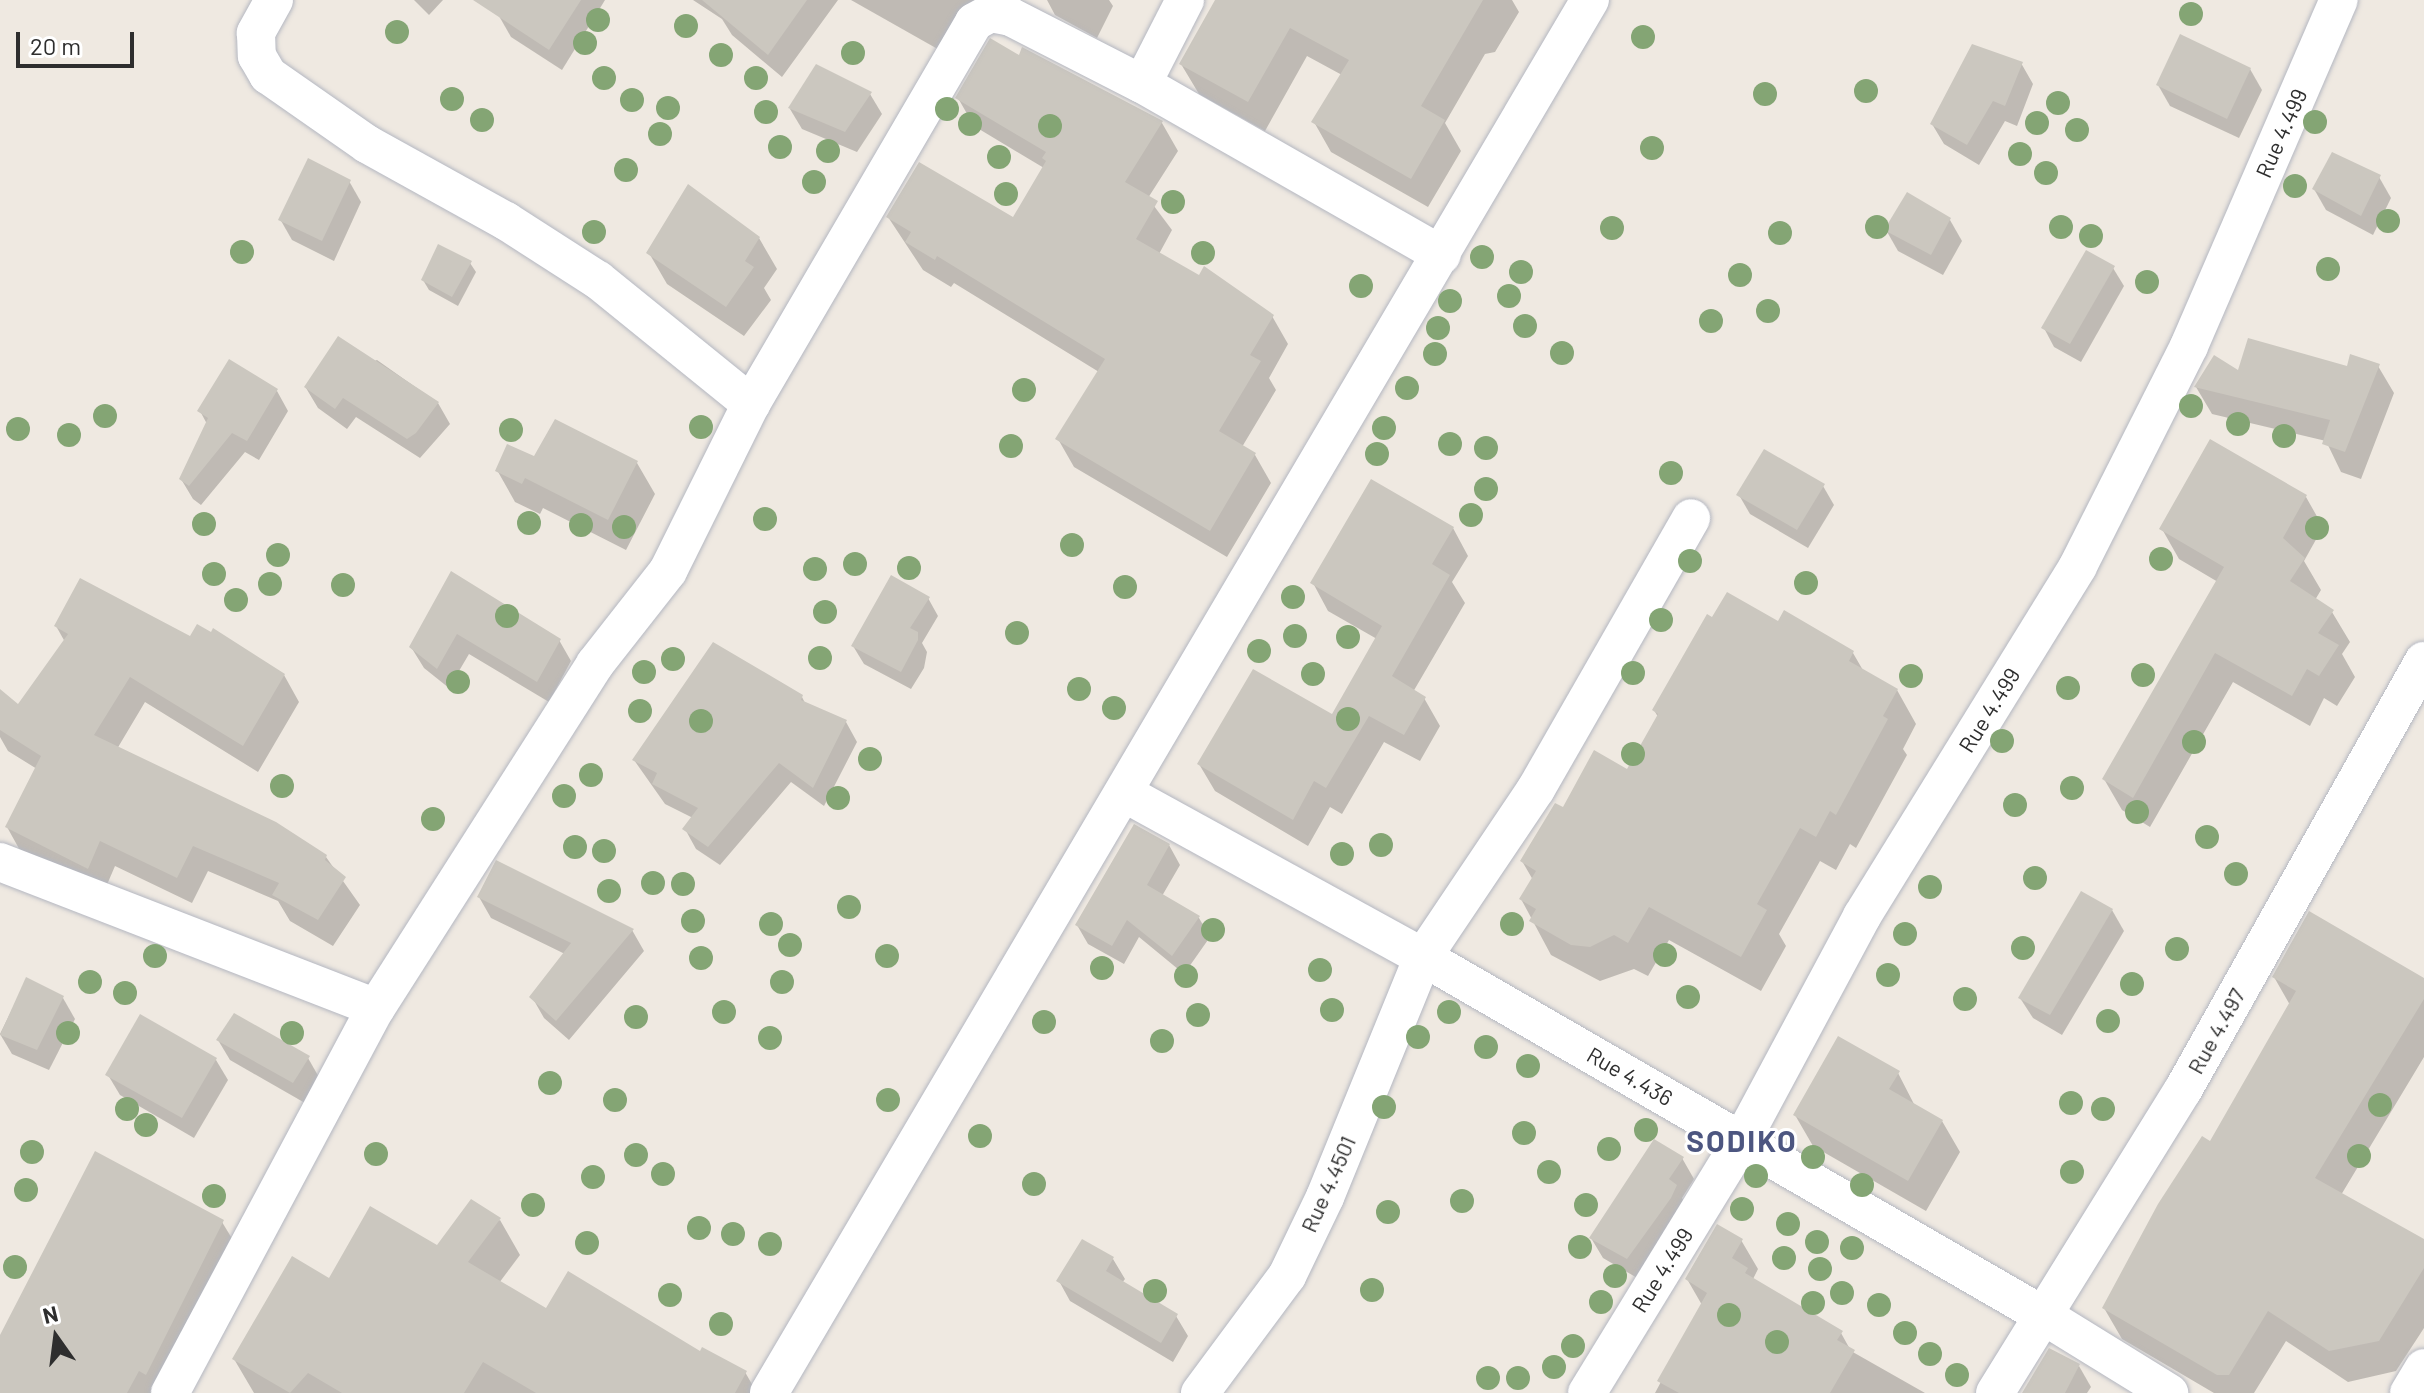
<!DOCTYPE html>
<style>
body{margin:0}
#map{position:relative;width:2424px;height:1393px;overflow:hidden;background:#efe9e1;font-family:Barlow,sans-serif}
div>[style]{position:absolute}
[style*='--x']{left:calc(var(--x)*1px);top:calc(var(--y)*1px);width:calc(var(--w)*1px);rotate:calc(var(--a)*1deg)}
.shadow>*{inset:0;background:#0003}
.building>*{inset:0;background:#cbc7bf}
.roads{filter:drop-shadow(0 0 2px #b4b7c1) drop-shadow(0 0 2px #b4b7c1)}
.minor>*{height:38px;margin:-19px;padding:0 19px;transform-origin:19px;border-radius:19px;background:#fff}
.trees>*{width:24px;height:24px;margin:-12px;border-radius:50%;background:#84a574}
span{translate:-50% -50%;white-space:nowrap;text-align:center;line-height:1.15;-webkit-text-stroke:6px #fff;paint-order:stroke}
.street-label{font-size:22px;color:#2e2e2e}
.district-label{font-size:30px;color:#4d5680;font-weight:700;letter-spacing:2px}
.north{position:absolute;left:16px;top:1297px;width:80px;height:80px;-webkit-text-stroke:6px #fff;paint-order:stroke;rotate:346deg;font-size:22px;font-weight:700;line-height:32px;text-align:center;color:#2e2e2e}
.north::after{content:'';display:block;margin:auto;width:28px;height:36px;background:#2e2e2e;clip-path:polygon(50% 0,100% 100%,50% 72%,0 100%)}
.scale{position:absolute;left:16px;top:32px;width:118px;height:36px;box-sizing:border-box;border:4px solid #2e2e2e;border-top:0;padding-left:10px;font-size:24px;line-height:28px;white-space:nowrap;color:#2e2e2e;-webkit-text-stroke:6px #fff;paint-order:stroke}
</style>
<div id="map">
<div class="shadow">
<div style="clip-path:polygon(414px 0,443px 0,429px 15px)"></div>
<div style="clip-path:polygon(509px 0,605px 0,562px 70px,511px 37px,499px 16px)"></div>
<div style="clip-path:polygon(693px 0,838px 0,782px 77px,732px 35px,722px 19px)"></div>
<div style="clip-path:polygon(851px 0,988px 0,950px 56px)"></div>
<div style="clip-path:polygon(1047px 0,1109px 0,1113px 6px,1097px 38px,1055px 15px)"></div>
<div style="clip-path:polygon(1217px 0,1512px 0,1519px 12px,1495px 52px,1485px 54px,1445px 123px,1461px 151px,1428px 207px,1331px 152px,1314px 122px,1342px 75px,1307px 56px,1265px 131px,1199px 94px,1181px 64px)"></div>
<div style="clip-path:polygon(1020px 58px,1162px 123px,1178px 151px,1148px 198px,1172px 230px,1159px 254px,1272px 316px,1288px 344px,1269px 378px,1276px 390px,1242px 447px,1255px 455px,1271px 483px,1227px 557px,1074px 467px,1058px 439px,1099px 372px,954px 283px,951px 287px,923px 270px,888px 217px,1014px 220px,1044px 168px,974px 126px,958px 98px)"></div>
<div style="clip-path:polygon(2021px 63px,2033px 84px,2017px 126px,2005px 121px,1979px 165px,1944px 144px,1932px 124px)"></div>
<div style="clip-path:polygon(2250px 69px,2262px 90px,2239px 138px,2170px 106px,2158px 85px)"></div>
<div style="clip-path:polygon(870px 94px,882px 114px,857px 152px,802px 129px,790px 109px)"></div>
<div style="clip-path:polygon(2379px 177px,2391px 198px,2373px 235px,2326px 210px,2314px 189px)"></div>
<div style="clip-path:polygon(349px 181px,361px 202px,334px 261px,292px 240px,280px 219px)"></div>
<div style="clip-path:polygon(1950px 220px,1962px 241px,1943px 275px,1898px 251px,1886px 230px)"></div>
<div style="clip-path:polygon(759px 238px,777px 269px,764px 288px,771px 300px,744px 336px,667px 284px,649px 253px)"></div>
<div style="clip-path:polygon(470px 263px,476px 272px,458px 306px,429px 290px,423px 280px)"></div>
<div style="clip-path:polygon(2113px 268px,2124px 286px,2081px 362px,2054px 347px,2044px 328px)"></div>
<div style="clip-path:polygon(377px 360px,438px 403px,450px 424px,420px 458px,356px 417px,347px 429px,318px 408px,306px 388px)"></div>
<div style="clip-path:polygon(2378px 366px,2394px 393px,2361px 479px,2341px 472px,2326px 441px,2212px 414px,2196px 387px,2239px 373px)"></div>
<div style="clip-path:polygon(277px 391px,288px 411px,259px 460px,245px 452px,201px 505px,193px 499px,181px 479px,207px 424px,200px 411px)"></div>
<div style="clip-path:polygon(535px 459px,637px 463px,655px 494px,626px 550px,543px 508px,540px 514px,515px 502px,497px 470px)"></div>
<div style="clip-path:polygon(1823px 486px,1834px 505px,1808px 548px,1750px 514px,1739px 495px)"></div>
<div style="clip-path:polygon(2306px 497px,2323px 527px,2304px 561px,2321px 590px,2315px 600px,2332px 612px,2350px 642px,2342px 654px,2355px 677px,2337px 706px,2324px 698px,2310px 726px,2233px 682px,2150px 827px,2122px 810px,2104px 779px,2218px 582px,2179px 559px,2162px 529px)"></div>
<div style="clip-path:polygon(1453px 528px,1468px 556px,1452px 582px,1465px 603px,1413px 692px,1424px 698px,1440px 726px,1420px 761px,1384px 742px,1342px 814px,1330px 807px,1308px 846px,1215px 791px,1199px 764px,1333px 717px,1377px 639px,1328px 611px,1313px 583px)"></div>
<div style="clip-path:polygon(452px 574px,559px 640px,571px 661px,549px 702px,469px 654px,449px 688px,424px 668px,411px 647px)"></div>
<div style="clip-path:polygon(928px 598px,938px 616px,922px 643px,927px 652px,924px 668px,911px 689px,864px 664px,853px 646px)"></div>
<div style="clip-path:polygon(1779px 623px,1853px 653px,1864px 672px,1897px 690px,1916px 724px,1903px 749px,1907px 755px,1856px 848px,1850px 844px,1836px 870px,1820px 861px,1779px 934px,1786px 946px,1761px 991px,1669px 940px,1648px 976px,1634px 969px,1600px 981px,1551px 955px,1521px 899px,1533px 880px,1522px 861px,1564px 810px,1628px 772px,1658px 717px,1654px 710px)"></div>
<div style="clip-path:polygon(56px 626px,190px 638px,284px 675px,299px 702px,258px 772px,145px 702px,117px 749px,326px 857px,360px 905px,333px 946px,290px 921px,278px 901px,208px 871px,192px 903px,115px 866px,103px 894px,22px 854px,7px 827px,37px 769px,8px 751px,0 737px,0 713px,19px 707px,65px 642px)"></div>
<div style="clip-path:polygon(802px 697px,806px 705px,846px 722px,857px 742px,824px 806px,791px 782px,720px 865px,696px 849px,685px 829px,693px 818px,665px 804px,634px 760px)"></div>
<div style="clip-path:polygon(1169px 845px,1180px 865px,1162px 896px,1199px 918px,1210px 937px,1184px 974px,1139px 937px,1124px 964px,1088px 944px,1077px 925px)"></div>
<div style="clip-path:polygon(497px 863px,632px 930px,644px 951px,569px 1040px,544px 1018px,532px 997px,565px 954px,491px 918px,479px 897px)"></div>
<div style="clip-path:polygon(2112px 910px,2124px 931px,2062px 1035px,2033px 1018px,2020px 998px)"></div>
<div style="clip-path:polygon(2274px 977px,2424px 980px,2424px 1057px,2341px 1195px,2424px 1245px,2424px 1328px,2396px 1371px,2348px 1382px,2286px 1341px,2254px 1393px,2214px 1393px,2122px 1339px,2104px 1308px,2211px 1143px,2290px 1005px)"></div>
<div style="clip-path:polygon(27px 979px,63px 998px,75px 1019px,49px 1070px,12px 1054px,0 1034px)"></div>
<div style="clip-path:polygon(218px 1040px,308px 1058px,320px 1079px,305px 1103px,230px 1060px)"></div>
<div style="clip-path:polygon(216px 1060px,228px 1080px,194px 1138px,120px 1095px,108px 1075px)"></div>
<div style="clip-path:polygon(1898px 1073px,1915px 1106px,1942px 1121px,1960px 1152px,1926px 1211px,1813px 1146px,1795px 1115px)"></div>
<div style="clip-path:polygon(1682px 1158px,1694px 1179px,1682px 1198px,1687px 1207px,1639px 1279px,1603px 1258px,1591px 1238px)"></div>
<div style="clip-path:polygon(500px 1220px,520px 1255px,499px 1283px,547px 1311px,700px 1353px,745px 1372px,757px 1393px,254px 1393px,234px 1359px,330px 1280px,438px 1248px)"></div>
<div style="clip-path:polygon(222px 1222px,245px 1260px,177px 1393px,0 1393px,0 1339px)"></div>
<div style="clip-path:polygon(1741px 1240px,1758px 1269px,1753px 1279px,1841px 1333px,1851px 1351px,1925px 1393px,1655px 1393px,1702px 1305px,1687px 1279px)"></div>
<div style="clip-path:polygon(1113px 1259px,1125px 1279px,1122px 1283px,1176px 1316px,1188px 1336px,1173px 1362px,1070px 1301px,1059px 1281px)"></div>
<div style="clip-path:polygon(2079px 1366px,2091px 1387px,2087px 1393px,2029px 1393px)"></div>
</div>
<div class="building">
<div style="clip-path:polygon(473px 0,581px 0,549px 50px)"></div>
<div style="clip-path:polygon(702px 0,807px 0,768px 55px)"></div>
<div style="clip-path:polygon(1215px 0,1483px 0,1421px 106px,1445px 120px,1411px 179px,1311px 122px,1349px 60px,1290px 28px,1248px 102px,1179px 64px)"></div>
<div style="clip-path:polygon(2180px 34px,2251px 68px,2227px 119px,2156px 85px)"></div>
<div style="clip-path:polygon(990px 38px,1019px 55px,1022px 47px,1163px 121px,1125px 182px,1158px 201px,1136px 239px,1199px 275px,1204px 266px,1274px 315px,1250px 355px,1261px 361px,1219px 431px,1256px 453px,1210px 531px,1055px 439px,1105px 359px,937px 256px,935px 260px,905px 242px,911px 232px,886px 217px,919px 162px,1013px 217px,1046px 161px,1042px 158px,1046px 152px,955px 98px)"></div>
<div style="clip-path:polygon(1972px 44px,2023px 62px,2005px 106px,1993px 101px,1967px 145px,1930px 124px)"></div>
<div style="clip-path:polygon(816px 64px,872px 92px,845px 132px,788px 108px)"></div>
<div style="clip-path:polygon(2332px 152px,2381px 175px,2361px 216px,2312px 189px)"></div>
<div style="clip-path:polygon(308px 158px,351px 180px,322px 241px,278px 220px)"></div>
<div style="clip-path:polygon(688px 184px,760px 237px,745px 261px,754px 267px,726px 307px,646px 253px)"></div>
<div style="clip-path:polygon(1907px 192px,1951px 218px,1931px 255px,1884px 230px)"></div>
<div style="clip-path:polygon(438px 244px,472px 261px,452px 297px,421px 280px)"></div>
<div style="clip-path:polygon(2086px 250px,2115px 266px,2070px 344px,2041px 328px)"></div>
<div style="clip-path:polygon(338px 336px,439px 402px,416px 433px,407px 439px,343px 398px,335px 409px,304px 387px)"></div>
<div style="clip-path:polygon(2248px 338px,2347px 366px,2350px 354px,2380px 364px,2345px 452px,2322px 444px,2330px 420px,2194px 387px,2214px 355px,2238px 370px)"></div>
<div style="clip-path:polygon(229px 359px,278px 389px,247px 441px,232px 433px,189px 486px,179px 479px,208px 418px,197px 411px)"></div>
<div style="clip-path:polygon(555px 419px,638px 461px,608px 520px,525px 478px,522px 484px,495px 471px,507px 444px,534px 456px)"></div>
<div style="clip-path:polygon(2210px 439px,2307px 495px,2283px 538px,2305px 558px,2290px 581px,2334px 610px,2318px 633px,2339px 645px,2319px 676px,2307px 669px,2292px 696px,2215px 653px,2133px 798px,2102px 779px,2224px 567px,2159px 529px)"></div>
<div style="clip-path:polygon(1764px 449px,1825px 484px,1797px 530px,1736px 495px)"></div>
<div style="clip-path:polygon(1371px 479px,1454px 527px,1432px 564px,1450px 575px,1392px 676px,1426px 697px,1404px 735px,1369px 716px,1326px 788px,1314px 781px,1293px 820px,1197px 764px,1253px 669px,1332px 714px,1382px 626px,1310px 583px)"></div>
<div style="clip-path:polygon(451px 571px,561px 639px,537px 682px,457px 634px,437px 669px,409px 647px)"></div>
<div style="clip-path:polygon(891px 575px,930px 597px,910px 628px,918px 632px,918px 640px,901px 672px,851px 646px)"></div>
<div style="clip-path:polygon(80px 578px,190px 636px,197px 624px,211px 632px,213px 628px,285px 674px,243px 746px,130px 677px,94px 735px,276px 822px,327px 855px,325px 860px,346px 877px,318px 920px,272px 895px,279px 883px,193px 846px,177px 878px,100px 841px,88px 869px,5px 827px,41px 756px,0 730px,0 689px,18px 704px,68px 634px,54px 626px)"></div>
<div style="clip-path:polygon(1727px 592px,1778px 621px,1784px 610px,1854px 651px,1849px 661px,1898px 689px,1883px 716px,1888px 719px,1836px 815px,1830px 811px,1816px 837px,1800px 828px,1757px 904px,1767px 910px,1741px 957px,1649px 907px,1628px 943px,1614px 935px,1590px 947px,1571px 945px,1529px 921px,1536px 909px,1519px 899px,1536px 871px,1520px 861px,1555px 803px,1563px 807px,1594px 750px,1627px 769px,1658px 714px,1652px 710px,1707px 614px,1712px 617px)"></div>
<div style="clip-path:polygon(713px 642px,803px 695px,801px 700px,847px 720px,813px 788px,779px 763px,708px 847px,682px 829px,698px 808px,652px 784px,657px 773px,632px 760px)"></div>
<div style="clip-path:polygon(1134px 824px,1170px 844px,1147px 885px,1200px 916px,1172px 956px,1127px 920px,1112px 946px,1075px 925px)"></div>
<div style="clip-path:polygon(496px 860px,634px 929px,556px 1021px,529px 997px,571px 943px,477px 897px)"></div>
<div style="clip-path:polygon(2081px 891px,2113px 909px,2050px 1015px,2018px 998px)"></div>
<div style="clip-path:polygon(2309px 911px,2424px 978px,2424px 999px,2315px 1178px,2424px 1239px,2424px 1268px,2379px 1341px,2329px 1351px,2268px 1311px,2229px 1375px,2217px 1375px,2102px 1308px,2158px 1204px,2202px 1136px,2210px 1141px,2296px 991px,2272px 977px)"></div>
<div style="clip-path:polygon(26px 977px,64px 996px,37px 1050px,0 1035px)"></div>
<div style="clip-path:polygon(234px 1013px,310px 1056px,293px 1083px,216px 1040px)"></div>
<div style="clip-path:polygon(140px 1014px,217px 1058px,182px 1118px,105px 1075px)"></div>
<div style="clip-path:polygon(1838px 1036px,1900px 1071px,1889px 1089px,1943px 1120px,1908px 1181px,1793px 1115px)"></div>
<div style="clip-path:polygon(1654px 1139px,1684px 1157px,1669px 1179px,1677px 1185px,1671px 1198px,1627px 1259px,1589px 1238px)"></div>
<div style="clip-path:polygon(95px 1151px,224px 1220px,146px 1375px,139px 1371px,127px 1393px,0 1393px,0 1335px)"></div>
<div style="clip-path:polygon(471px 1199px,501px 1218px,468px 1262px,546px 1308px,568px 1271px,700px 1351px,702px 1347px,747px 1371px,735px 1393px,536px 1393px,483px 1362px,464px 1393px,342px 1393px,308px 1373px,290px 1393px,232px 1359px,292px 1256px,329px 1278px,370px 1206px,437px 1245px)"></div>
<div style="clip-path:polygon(1717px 1224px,1743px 1239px,1732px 1258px,1748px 1268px,1745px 1273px,1843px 1331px,1837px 1340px,1855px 1350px,1830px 1393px,1679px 1393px,1657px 1381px,1707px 1293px,1685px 1279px)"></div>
<div style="clip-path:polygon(1082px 1239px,1114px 1257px,1106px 1271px,1178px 1314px,1161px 1343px,1056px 1281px)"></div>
<div style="clip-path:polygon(2049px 1348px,2080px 1364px,2065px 1393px,2022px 1393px)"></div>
</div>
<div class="roads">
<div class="minor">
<div style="--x:274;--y:0;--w:38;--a:119"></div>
<div style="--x:256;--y:33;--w:23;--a:88"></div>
<div style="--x:257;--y:56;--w:22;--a:60"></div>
<div style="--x:268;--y:75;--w:121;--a:34.9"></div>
<div style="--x:367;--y:144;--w:159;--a:29"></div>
<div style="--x:506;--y:221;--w:109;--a:32.7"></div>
<div style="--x:598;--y:280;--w:197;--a:39"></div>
<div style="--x:1185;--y:0;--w:94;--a:117.1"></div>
<div style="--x:1142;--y:84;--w:345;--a:29.7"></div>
<div style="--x:1126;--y:794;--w:339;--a:28.8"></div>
<div style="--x:1423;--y:957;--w:720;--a:30.02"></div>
<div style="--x:2046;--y:1317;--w:145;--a:31.7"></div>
<div style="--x:0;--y:862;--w:403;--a:21.2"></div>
<div style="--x:170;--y:1393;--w:437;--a:-61.9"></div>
<div style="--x:376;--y:1008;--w:408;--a:-57.5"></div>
<div style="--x:595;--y:664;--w:118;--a:-51.9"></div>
<div style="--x:668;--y:571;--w:186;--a:-63.6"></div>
<div style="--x:751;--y:404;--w:442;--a:-59.7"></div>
<div style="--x:974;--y:22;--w:19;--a:-28"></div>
<div style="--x:991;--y:13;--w:20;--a:11"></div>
<div style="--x:1011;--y:17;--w:147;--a:27.1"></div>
<div style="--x:769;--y:1393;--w:1617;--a:-59.49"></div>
<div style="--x:1200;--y:1393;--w:146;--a:-53.4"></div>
<div style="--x:1287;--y:1276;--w:88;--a:-64.3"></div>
<div style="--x:1325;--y:1197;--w:259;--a:-67.8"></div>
<div style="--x:1423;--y:957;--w:202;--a:-56.1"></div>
<div style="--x:1536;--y:789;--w:312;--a:-60.2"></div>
<div style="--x:1587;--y:1393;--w:297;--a:-58.5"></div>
<div style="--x:1742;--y:1140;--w:254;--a:-61.8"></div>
<div style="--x:1862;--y:916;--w:411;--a:-58.3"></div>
<div style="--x:2078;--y:566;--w:246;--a:-63.2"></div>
<div style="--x:2189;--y:346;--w:377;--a:-66.6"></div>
<div style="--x:1995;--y:1393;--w:357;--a:-58.2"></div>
<div style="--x:2183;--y:1090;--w:492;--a:-60.7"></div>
<div style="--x:2409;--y:1393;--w:29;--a:-59"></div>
</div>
</div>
<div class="trees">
<div style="left:2191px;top:14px"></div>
<div style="left:598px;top:20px"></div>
<div style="left:686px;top:26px"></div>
<div style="left:397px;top:32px"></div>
<div style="left:1643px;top:37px"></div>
<div style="left:585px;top:43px"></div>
<div style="left:853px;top:53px"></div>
<div style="left:721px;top:55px"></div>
<div style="left:604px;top:78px"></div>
<div style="left:756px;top:78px"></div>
<div style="left:1866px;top:91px"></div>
<div style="left:1765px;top:94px"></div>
<div style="left:452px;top:99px"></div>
<div style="left:632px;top:100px"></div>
<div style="left:2058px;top:103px"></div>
<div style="left:668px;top:108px"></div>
<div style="left:947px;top:109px"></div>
<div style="left:766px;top:112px"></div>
<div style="left:482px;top:120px"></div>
<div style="left:2315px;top:122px"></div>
<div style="left:2037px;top:123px"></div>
<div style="left:970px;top:124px"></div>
<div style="left:1050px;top:126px"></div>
<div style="left:2077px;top:130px"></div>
<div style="left:660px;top:134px"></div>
<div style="left:780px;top:147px"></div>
<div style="left:1652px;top:148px"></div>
<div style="left:828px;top:151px"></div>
<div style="left:2020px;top:154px"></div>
<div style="left:999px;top:157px"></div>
<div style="left:626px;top:170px"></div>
<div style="left:2046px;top:173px"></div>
<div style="left:814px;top:182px"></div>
<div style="left:2295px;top:186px"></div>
<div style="left:1006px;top:194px"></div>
<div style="left:1173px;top:202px"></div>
<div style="left:2388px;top:221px"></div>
<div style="left:1877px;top:227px"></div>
<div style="left:2061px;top:227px"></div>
<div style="left:1612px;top:228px"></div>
<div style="left:594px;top:232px"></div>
<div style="left:1780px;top:233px"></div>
<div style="left:2091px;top:236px"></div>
<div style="left:242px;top:252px"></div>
<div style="left:1203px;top:253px"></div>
<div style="left:1482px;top:257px"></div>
<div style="left:2328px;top:269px"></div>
<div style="left:1521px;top:272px"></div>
<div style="left:1740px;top:275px"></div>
<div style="left:2147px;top:282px"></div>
<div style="left:1361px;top:286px"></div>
<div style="left:1509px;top:296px"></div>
<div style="left:1450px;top:301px"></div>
<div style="left:1768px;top:311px"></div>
<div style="left:1711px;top:321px"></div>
<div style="left:1525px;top:326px"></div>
<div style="left:1438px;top:328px"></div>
<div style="left:1562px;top:353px"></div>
<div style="left:1435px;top:354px"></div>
<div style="left:1407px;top:388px"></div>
<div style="left:1024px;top:390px"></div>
<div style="left:2191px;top:406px"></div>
<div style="left:105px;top:416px"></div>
<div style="left:2238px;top:424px"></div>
<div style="left:701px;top:427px"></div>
<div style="left:1384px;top:428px"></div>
<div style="left:18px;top:429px"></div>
<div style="left:511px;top:430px"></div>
<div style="left:69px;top:435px"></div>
<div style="left:2284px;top:436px"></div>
<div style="left:1450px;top:444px"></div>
<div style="left:1011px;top:446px"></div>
<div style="left:1486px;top:448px"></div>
<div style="left:1377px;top:454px"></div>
<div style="left:1671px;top:473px"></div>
<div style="left:1486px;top:489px"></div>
<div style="left:1471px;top:515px"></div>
<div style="left:765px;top:519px"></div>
<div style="left:529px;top:523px"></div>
<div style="left:204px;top:524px"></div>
<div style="left:581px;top:525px"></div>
<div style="left:624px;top:527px"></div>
<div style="left:2317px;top:528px"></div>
<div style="left:1072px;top:545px"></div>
<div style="left:278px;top:555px"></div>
<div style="left:2161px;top:559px"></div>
<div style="left:1690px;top:561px"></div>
<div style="left:855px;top:564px"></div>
<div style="left:909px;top:568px"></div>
<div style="left:815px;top:569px"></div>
<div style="left:214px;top:574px"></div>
<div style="left:1806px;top:583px"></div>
<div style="left:270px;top:584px"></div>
<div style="left:343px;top:585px"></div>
<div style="left:1125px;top:587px"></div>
<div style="left:1293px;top:597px"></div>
<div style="left:236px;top:600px"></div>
<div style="left:825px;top:612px"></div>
<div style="left:507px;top:616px"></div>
<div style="left:1661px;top:620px"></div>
<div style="left:1017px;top:633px"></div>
<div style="left:1295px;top:636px"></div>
<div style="left:1348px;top:637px"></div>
<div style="left:1259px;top:651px"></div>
<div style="left:820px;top:658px"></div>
<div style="left:673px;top:659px"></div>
<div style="left:644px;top:672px"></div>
<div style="left:1633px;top:673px"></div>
<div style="left:1313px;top:674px"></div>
<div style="left:2143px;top:675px"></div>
<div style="left:1911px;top:676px"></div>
<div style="left:458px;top:682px"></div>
<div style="left:2068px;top:688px"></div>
<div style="left:1079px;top:689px"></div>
<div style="left:1114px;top:708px"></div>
<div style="left:640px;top:711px"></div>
<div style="left:1348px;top:719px"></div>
<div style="left:701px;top:721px"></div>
<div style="left:2002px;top:741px"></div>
<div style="left:2194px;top:742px"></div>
<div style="left:1633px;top:754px"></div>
<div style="left:870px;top:759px"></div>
<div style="left:591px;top:775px"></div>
<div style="left:282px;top:786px"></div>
<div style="left:2072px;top:788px"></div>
<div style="left:564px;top:796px"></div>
<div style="left:838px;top:798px"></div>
<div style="left:2015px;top:805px"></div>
<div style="left:2137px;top:812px"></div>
<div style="left:433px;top:819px"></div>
<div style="left:2207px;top:837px"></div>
<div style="left:1381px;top:845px"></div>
<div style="left:575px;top:847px"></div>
<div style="left:604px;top:851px"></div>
<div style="left:1342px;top:854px"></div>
<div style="left:2236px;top:874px"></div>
<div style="left:2035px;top:878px"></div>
<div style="left:653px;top:883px"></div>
<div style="left:683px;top:884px"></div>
<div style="left:1930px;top:887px"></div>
<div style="left:609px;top:891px"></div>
<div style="left:849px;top:907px"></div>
<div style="left:693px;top:921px"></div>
<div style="left:771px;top:924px"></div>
<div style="left:1512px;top:924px"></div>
<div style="left:1213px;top:930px"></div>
<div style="left:1905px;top:934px"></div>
<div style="left:790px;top:945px"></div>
<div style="left:2023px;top:948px"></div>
<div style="left:2177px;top:949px"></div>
<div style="left:1665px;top:955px"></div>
<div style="left:155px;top:956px"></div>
<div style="left:887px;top:956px"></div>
<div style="left:701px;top:958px"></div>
<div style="left:1102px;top:968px"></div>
<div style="left:1320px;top:970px"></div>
<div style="left:1888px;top:975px"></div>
<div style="left:1186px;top:976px"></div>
<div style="left:90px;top:982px"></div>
<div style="left:782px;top:982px"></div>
<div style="left:2132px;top:984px"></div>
<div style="left:125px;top:993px"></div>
<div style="left:1688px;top:997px"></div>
<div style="left:1965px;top:999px"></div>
<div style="left:1332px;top:1010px"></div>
<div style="left:724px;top:1012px"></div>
<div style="left:1449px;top:1012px"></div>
<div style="left:1198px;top:1015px"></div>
<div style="left:636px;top:1017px"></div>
<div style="left:2108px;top:1021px"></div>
<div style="left:1044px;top:1022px"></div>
<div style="left:68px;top:1033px"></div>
<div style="left:292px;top:1033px"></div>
<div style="left:1418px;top:1037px"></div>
<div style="left:770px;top:1038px"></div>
<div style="left:1162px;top:1041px"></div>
<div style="left:1486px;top:1047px"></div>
<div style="left:1528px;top:1066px"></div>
<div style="left:550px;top:1083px"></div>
<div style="left:615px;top:1100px"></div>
<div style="left:888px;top:1100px"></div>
<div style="left:2071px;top:1103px"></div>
<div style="left:2380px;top:1105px"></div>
<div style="left:1384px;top:1107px"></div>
<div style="left:127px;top:1109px"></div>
<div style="left:2103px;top:1109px"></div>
<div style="left:146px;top:1125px"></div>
<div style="left:1646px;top:1130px"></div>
<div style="left:1524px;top:1133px"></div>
<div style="left:980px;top:1136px"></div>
<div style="left:1609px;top:1149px"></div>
<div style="left:32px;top:1152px"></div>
<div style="left:376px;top:1154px"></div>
<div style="left:636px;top:1155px"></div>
<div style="left:2359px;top:1156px"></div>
<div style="left:1813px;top:1157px"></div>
<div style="left:1549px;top:1172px"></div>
<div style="left:2072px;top:1172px"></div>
<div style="left:663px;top:1174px"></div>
<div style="left:1756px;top:1176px"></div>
<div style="left:593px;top:1177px"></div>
<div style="left:1034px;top:1184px"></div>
<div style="left:1862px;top:1185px"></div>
<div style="left:26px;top:1190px"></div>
<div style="left:214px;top:1196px"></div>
<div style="left:1462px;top:1201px"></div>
<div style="left:533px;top:1205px"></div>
<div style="left:1586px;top:1205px"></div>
<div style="left:1742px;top:1209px"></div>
<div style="left:1388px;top:1212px"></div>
<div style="left:1788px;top:1224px"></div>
<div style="left:699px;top:1228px"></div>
<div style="left:733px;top:1234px"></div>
<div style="left:1817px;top:1242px"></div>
<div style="left:587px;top:1243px"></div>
<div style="left:770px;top:1244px"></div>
<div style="left:1580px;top:1247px"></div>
<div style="left:1852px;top:1248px"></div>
<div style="left:1784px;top:1258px"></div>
<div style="left:15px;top:1267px"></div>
<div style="left:1820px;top:1269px"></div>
<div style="left:1615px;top:1276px"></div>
<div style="left:1372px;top:1290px"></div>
<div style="left:1155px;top:1291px"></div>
<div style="left:1842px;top:1293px"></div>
<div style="left:670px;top:1295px"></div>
<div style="left:1601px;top:1302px"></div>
<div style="left:1813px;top:1303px"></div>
<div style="left:1879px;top:1305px"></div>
<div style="left:1729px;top:1315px"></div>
<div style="left:721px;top:1324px"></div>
<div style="left:1905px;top:1333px"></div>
<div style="left:1777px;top:1342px"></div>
<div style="left:1573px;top:1346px"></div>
<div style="left:1930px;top:1354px"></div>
<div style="left:1554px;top:1367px"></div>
<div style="left:1957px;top:1375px"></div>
<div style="left:1488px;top:1378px"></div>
<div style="left:1518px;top:1378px"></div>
</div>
<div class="street-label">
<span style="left:2281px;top:133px;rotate:-66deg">Rue 4.499</span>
<span style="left:1989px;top:710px;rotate:-58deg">Rue 4.499</span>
<span style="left:2216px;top:1031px;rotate:-61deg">Rue 4.497</span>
<span style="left:1630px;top:1076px;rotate:30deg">Rue 4.436</span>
<span style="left:1328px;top:1184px;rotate:-66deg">Rue 4.4501</span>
<span style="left:1662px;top:1270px;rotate:-58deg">Rue 4.499</span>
</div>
<div class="district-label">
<span style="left:1742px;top:1140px">SODIKO</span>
</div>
<div class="north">N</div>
<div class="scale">20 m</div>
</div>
